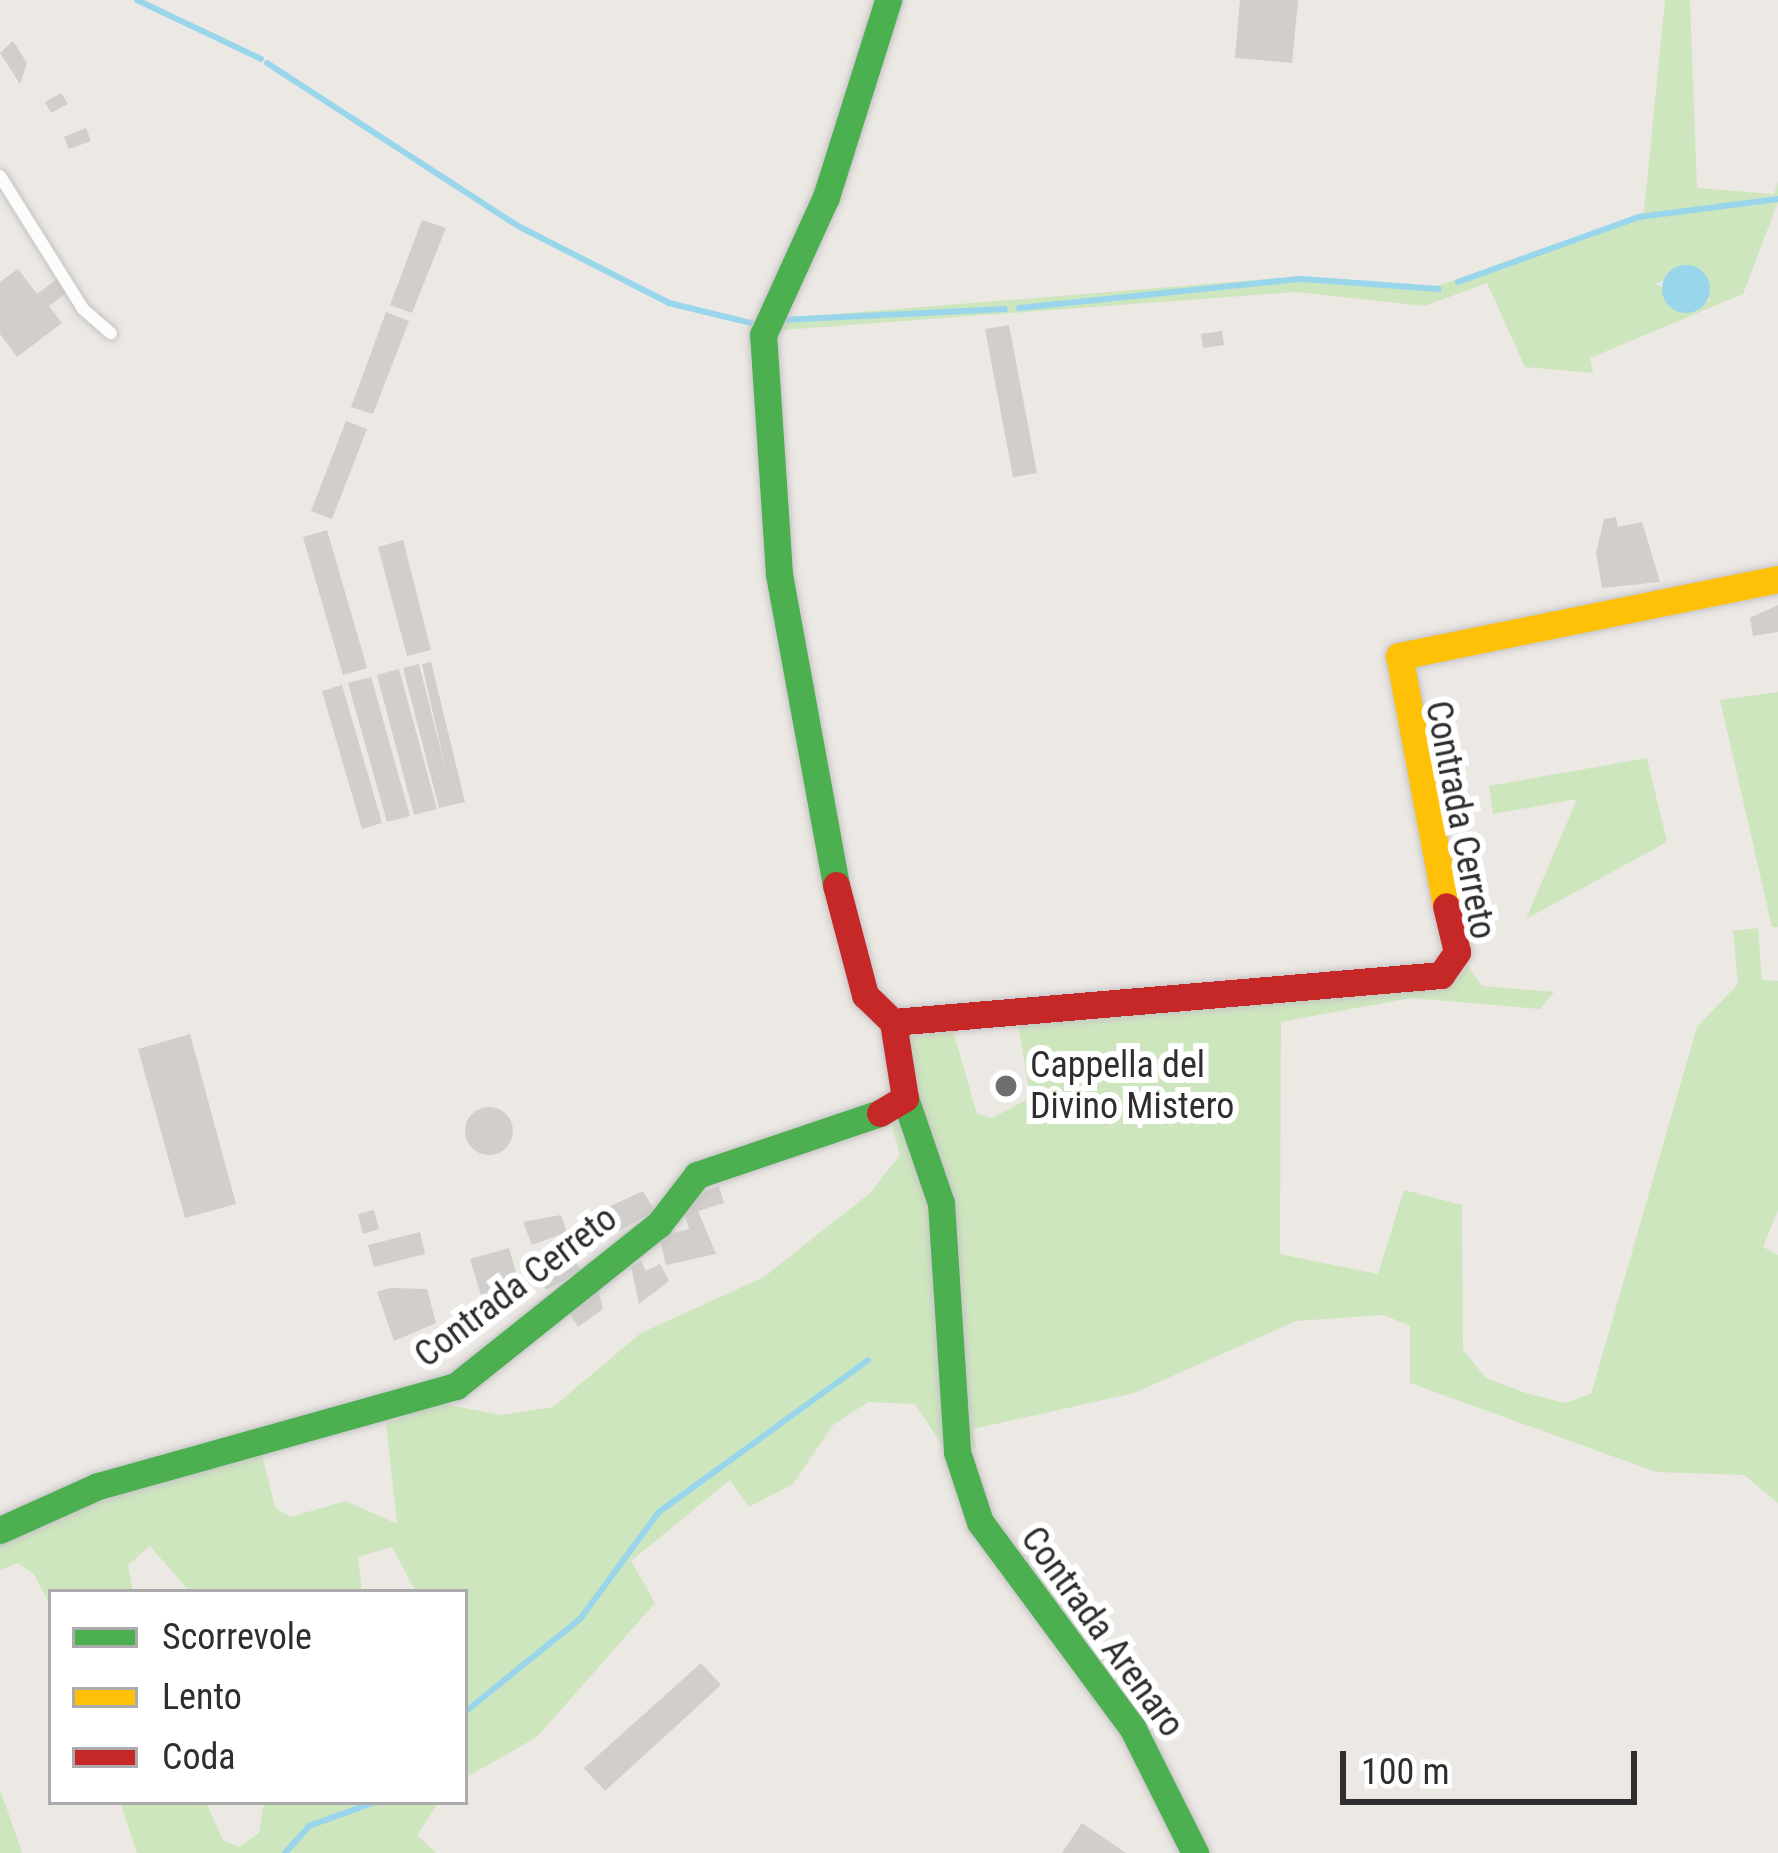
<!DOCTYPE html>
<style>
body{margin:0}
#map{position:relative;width:1778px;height:1853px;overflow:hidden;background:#ece8e4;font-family:"Roboto Condensed",sans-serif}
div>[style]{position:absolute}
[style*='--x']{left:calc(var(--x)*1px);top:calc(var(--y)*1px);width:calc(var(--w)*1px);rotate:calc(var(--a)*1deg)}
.green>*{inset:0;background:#cee6be}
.water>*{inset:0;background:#99d6ec}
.round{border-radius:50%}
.stream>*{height:6px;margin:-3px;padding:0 3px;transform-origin:3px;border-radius:3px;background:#99d6ec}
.building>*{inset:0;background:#d1cecb}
.roads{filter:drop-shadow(0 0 3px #c5c4c5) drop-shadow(0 0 3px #c5c4c5)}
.lane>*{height:12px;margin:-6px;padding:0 6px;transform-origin:6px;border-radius:6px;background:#fcfcfb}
.fast>*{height:27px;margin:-13.5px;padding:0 13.5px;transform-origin:13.5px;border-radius:13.5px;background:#4caf50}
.slow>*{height:27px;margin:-13.5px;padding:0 13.5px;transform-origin:13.5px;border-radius:13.5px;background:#ffc107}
.jam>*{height:27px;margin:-13.5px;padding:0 13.5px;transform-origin:13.5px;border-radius:13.5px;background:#c62828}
.dots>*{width:33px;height:33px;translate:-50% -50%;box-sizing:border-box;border:6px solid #fff;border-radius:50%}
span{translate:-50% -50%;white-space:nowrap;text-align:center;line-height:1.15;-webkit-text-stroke:12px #fff;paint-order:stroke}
.street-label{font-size:36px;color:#2e2e2e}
.poi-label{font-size:36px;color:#2e2e2e}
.left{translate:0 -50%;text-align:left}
.legend{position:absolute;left:48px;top:1589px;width:420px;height:216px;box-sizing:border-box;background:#fff;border:3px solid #ababab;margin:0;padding:15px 21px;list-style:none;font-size:36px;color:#2e2e2e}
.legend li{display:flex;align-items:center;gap:24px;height:60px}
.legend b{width:60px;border:3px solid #ababab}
.scale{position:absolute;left:1340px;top:1751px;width:297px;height:54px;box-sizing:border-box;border:6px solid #2e2e2e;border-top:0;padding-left:15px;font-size:36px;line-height:42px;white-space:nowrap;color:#2e2e2e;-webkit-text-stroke:9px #fff;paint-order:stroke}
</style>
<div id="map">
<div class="green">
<div style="clip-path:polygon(evenodd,1665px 0,1690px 0,1697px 188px,1774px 194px,1778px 182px,1778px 202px,1743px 294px,1590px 358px,1593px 373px,1525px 367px,1487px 283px,1425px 306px,1296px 292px,769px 331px,774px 319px,1280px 278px,1426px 289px,1534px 255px,1644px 212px,1665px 0,1696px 268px,1710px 300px,1699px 305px,1655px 284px,1696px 268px)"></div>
<div style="clip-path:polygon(1778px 692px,1778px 927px,1772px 927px,1720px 700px)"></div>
<div style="clip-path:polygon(1647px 758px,1667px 842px,1526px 919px,1577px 799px,1493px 814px,1489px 786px)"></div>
<div style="clip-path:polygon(1758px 928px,1762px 980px,1778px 981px,1778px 1210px,1763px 1247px,1778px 1255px,1778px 1503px,1744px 1475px,1656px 1472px,1410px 1383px,1410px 1326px,1384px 1315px,1296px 1321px,1134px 1393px,973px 1429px,976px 1447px,954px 1463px,915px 1404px,868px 1402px,833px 1425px,793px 1484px,749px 1507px,730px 1480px,631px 1561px,655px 1603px,537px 1737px,465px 1778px,465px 1592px,416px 1592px,392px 1547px,358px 1557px,362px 1592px,190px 1592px,150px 1546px,128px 1565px,133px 1592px,51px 1592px,51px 1607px,34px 1574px,18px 1563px,0 1570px,0 1538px,38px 1521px,261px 1452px,275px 1507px,290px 1517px,346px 1501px,397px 1524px,386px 1424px,438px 1403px,502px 1415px,553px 1407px,641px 1333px,764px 1277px,870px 1193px,900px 1155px,891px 1122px,907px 1034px,952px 1027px,977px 1114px,992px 1118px,1030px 1098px,1016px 1010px,1463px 959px,1482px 986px,1554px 992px,1540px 1009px,1411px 998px,1281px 1022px,1280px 1254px,1378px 1274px,1404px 1190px,1462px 1205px,1463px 1350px,1486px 1378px,1526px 1393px,1565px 1403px,1591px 1394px,1697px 1027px,1738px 984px,1733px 931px)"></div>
<div style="clip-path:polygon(0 1790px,7px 1809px,22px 1853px,0 1853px)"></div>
<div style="clip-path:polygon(120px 1802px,206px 1802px,223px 1840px,239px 1847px,259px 1833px,264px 1802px,439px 1802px,417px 1835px,436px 1853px,137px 1853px)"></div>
</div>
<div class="water">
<div class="round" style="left:1662px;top:265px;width:48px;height:48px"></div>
</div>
<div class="stream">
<div style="--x:137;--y:0;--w:137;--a:25.4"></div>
<div style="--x:267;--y:63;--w:299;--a:33"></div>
<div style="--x:518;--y:226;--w:169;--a:27"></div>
<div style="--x:669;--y:303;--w:89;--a:13.7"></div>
<div style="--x:1458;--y:282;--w:192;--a:-19.8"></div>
<div style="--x:1639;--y:217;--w:140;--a:-7.4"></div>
<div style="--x:1019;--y:308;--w:284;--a:-5.9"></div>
<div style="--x:1302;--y:279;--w:137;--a:4.2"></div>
<div style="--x:781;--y:320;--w:224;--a:-2.8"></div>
<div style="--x:465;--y:1712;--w:148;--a:-39"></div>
<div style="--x:580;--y:1619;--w:133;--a:-53.6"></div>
<div style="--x:659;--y:1512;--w:258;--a:-36"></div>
<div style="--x:285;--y:1853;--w:36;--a:-48"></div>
<div style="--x:309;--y:1826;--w:70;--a:-20"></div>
</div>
<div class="building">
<div style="clip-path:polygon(1240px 0,1298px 0,1292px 63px,1235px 58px)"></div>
<div style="clip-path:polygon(13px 41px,27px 63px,20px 84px,0 53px)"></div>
<div style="clip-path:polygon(61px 93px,68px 104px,51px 113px,45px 102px)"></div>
<div style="clip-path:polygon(86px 128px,91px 141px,69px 149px,64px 137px)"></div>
<div style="clip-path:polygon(422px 220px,446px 228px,412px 313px,390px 305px)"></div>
<div style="clip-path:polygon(18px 269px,37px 294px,61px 276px,71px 290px,49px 306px,62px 323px,17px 357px,0 334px,0 282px)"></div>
<div style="clip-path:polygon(386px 312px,409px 321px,373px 414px,351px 407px)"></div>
<div style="clip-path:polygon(1009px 325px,1037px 473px,1013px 477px,985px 329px)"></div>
<div style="clip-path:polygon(1222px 331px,1224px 345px,1203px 348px,1201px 334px)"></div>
<div style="clip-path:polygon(346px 421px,367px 429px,332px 519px,311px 511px)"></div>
<div style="clip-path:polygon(1616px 517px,1618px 527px,1642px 522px,1660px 582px,1602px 588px,1596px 553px,1604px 519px)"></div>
<div style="clip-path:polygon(327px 530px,367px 668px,343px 675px,303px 537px)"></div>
<div style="clip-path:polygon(403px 540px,431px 650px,407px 656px,378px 547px)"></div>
<div style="clip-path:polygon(1778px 605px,1778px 632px,1753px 636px,1750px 618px)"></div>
<div style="clip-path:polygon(431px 662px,465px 802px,439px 808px,403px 668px,419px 664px,446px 771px,422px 664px)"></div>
<div style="clip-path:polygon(399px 669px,437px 809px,414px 815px,377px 675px)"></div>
<div style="clip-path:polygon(371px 677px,410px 816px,387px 822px,348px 683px)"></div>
<div style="clip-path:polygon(342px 685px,382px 823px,362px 829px,322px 691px)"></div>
<div style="clip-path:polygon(190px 1034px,236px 1204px,185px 1218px,138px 1049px)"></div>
<div style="clip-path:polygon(1009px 1072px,1015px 1096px,1002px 1099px,996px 1075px)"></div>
<div class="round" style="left:465px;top:1107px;width:48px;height:48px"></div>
<div style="clip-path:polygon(719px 1186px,724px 1203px,698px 1211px,716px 1254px,666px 1265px,659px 1237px,689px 1229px,681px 1201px)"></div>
<div style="clip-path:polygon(643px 1191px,655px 1211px,601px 1241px,587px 1217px)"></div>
<div style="clip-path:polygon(374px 1210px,379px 1229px,363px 1234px,358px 1214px)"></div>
<div style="clip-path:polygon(561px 1215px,567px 1232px,532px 1245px,523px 1222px)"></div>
<div style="clip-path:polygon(420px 1232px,425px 1254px,374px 1267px,368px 1245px)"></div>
<div style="clip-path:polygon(564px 1240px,581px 1271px,546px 1290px,531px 1263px)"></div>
<div style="clip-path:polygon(509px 1248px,520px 1287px,482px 1298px,470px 1259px)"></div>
<div style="clip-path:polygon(641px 1261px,646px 1271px,660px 1264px,669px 1281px,639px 1304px,631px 1267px)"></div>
<div style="clip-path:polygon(597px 1285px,603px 1309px,578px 1327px,569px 1312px)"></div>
<div style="clip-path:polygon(390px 1288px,427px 1289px,436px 1323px,394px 1341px,377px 1292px)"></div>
<div style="clip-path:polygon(701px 1663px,721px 1685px,605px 1791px,584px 1768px)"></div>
<div style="clip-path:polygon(1082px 1823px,1126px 1853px,1062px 1853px)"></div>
</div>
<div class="roads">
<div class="lane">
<div style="--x:0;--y:176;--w:157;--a:58"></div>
<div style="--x:83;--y:309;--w:37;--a:41"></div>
</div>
<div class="fast">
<div style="--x:836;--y:885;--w:316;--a:-100.4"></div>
<div style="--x:779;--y:574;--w:240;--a:-93.8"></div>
<div style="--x:763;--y:335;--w:152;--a:-65.5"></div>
<div style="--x:826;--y:197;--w:207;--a:-72.5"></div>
<div style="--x:905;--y:1098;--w:111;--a:71.1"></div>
<div style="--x:941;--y:1203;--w:250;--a:86.3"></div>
<div style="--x:957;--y:1452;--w:74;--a:71.8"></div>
<div style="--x:980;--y:1522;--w:257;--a:53.5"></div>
<div style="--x:1133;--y:1729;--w:139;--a:63.4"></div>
<div style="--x:0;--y:1530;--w:107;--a:-24.2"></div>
<div style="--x:98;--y:1486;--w:372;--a:-15.6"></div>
<div style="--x:456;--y:1386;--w:260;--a:-38.6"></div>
<div style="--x:659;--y:1224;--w:62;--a:-52.2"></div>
<div style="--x:697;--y:1175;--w:193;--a:-18.7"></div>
</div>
<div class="slow">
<div style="--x:1446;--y:906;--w:254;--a:-100.6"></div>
<div style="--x:1399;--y:656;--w:387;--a:-11.5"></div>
</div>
<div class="jam">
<div style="--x:836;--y:885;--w:114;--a:75.2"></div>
<div style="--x:865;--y:995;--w:39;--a:44"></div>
<div style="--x:880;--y:1113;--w:29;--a:-31"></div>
<div style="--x:905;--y:1098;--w:77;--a:-99"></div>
<div style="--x:893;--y:1022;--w:550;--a:-4.9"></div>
<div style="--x:1441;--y:975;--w:28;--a:-55"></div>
<div style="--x:1457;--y:952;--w:47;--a:-103.4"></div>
</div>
</div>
<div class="dots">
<div style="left:1006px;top:1086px;background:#706f6e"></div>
</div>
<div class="street-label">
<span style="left:1460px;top:820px;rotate:79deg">Contrada Cerreto</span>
<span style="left:516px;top:1287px;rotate:-37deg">Contrada Cerreto</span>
<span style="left:1102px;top:1632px;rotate:54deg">Contrada Arenaro</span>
</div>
<div class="poi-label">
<span class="left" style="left:1030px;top:1086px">Cappella del<br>Divino Mistero</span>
</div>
<ul class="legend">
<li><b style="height:15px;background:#4caf50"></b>Scorrevole</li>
<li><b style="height:15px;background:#ffc107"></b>Lento</li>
<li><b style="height:15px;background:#c62828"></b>Coda</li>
</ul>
<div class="scale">100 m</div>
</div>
